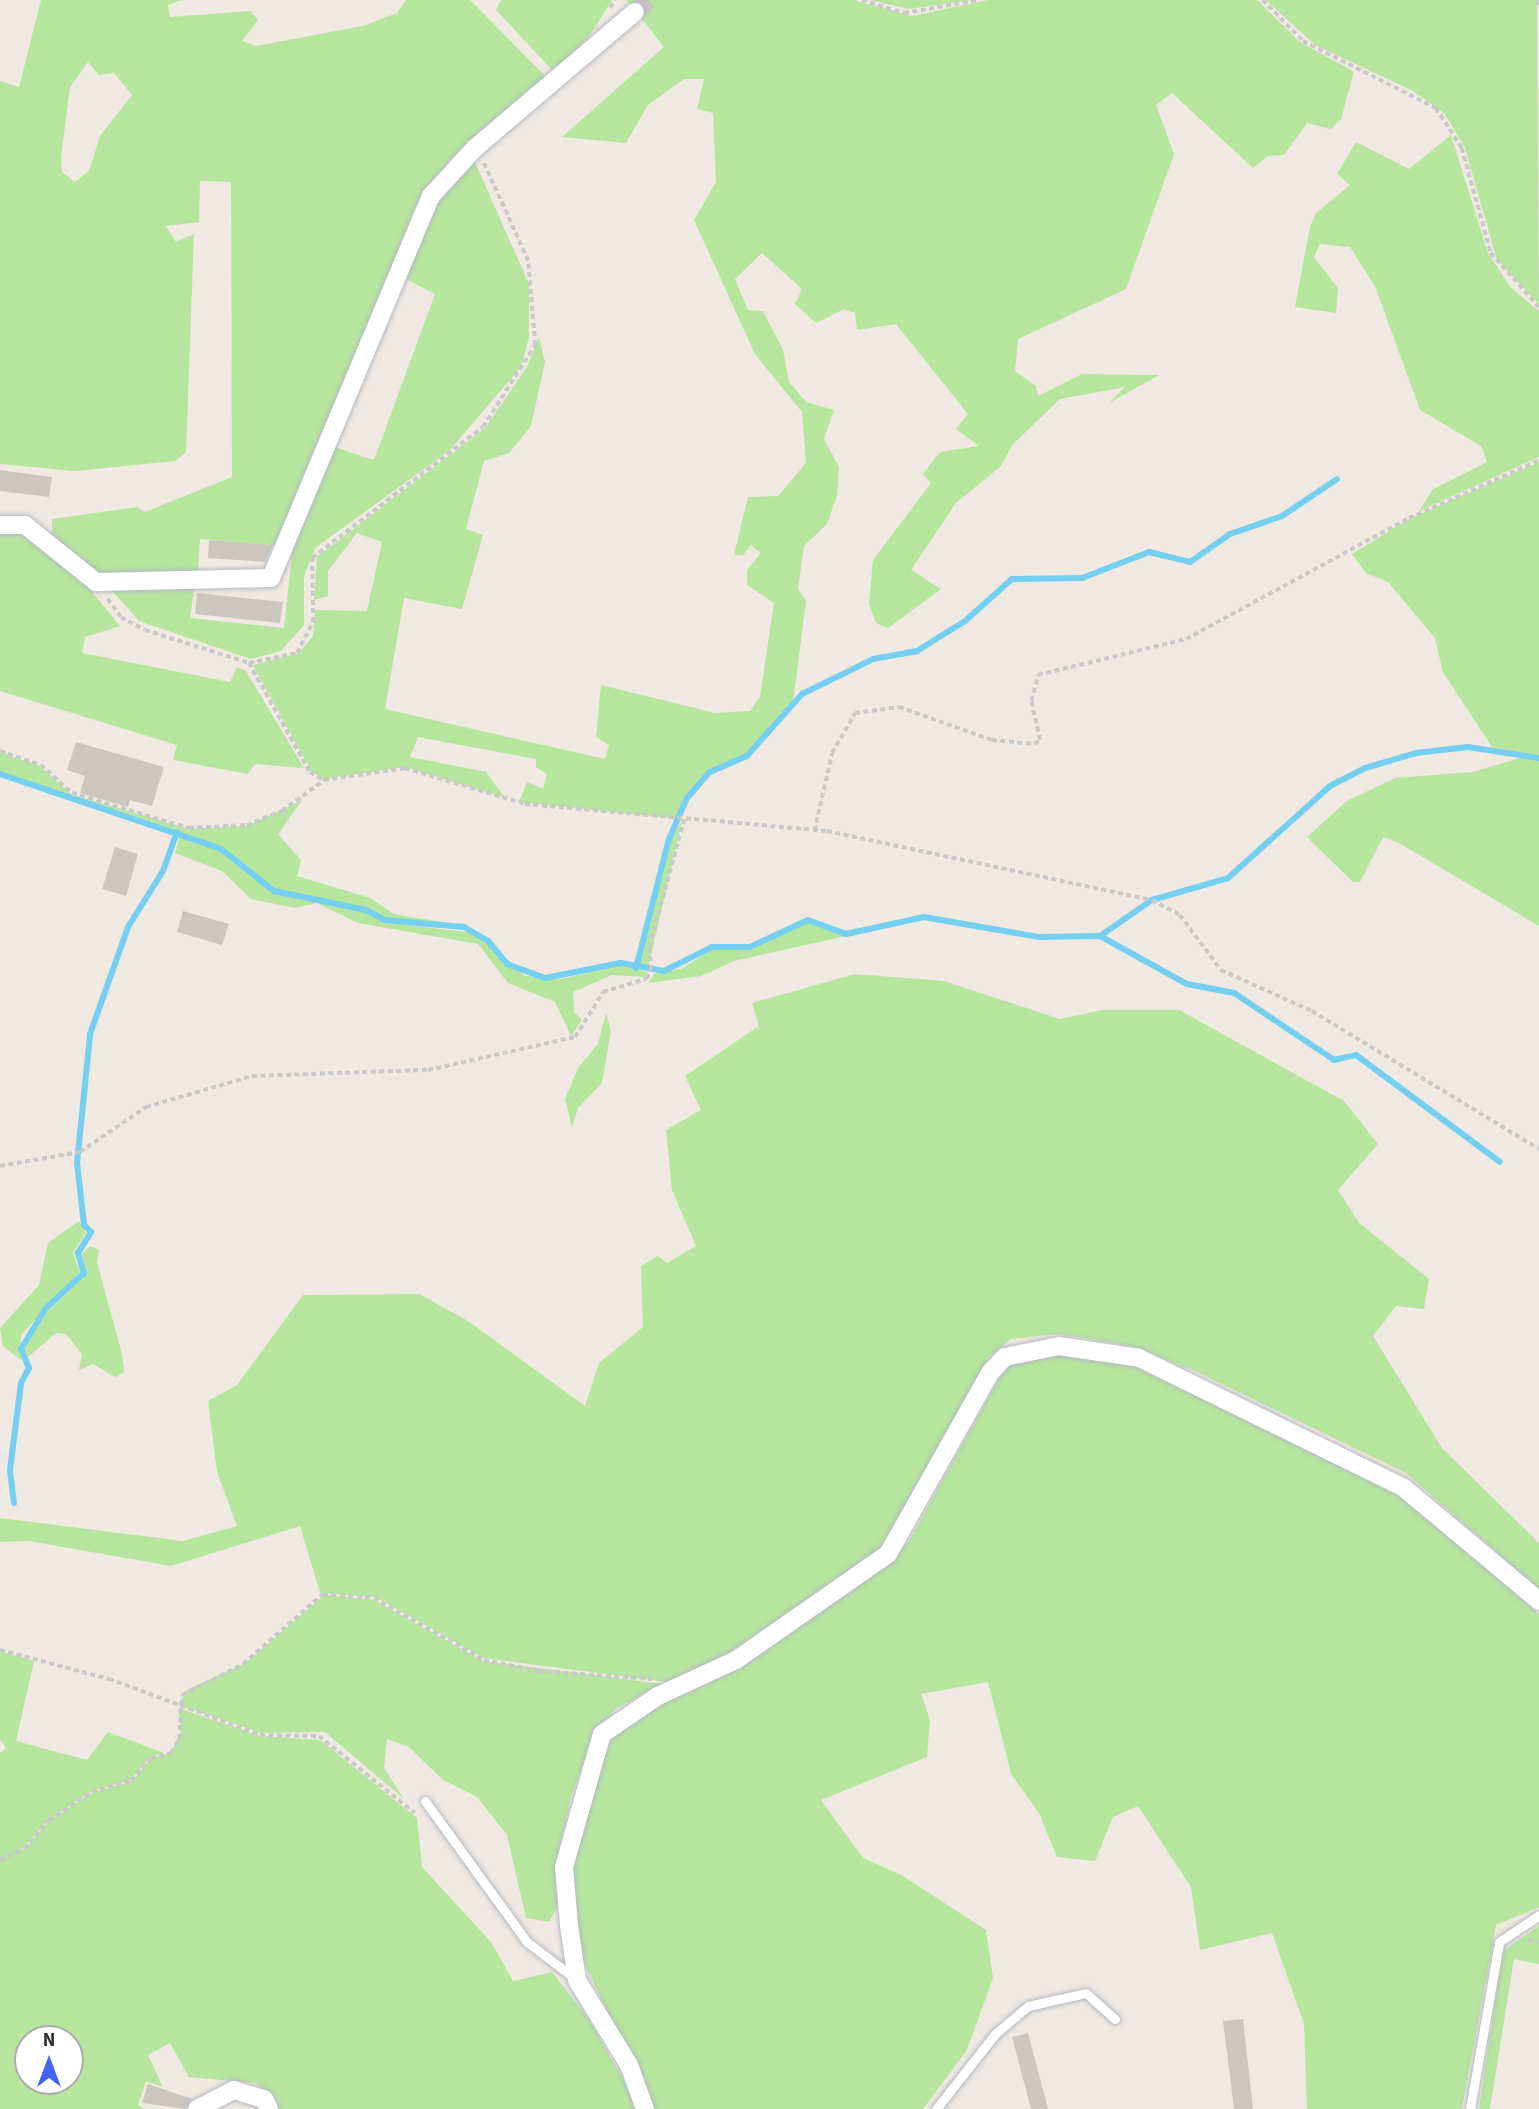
<!DOCTYPE html>
<style>
body{margin:0}
#map{position:relative;width:1539px;height:2109px;overflow:hidden;background:#efe9e1;font-family:"Source Sans 3",sans-serif}
div>[style]{position:absolute}
[style*='--x']{left:calc(var(--x)*1px);top:calc(var(--y)*1px);width:calc(var(--w)*1px);rotate:calc(var(--a)*1deg)}
.green>*{inset:0;background:#b6e59e}
.stream>*{height:6px;margin:-3px;padding:0 3px;transform-origin:3px;border-radius:3px;background:#75cff0}
.building>*{inset:0;background:#cbc7bf}
.street-tunnel>*{height:18px;margin-top:-9px;transform-origin:0;background:repeating-linear-gradient(90deg,#c8c4bd 0 18px,transparent 0 27px)}
.path>*{height:3.5px;margin-top:-1.75px;transform-origin:0;background:repeating-linear-gradient(90deg,#c9c9c9 0 5px,transparent 0 8.5px)}
.roads{filter:drop-shadow(0 0 2px #b4b7c1) drop-shadow(0 0 2px #b4b7c1)}
.lane>*{height:9px;margin:-4.5px;padding:0 4.5px;transform-origin:4.5px;border-radius:4.5px;background:#fff}
.street>*{height:18px;margin:-9px;padding:0 9px;transform-origin:9px;border-radius:9px;background:#fff}
span{translate:-50% -50%;white-space:nowrap;text-align:center;line-height:1.15;-webkit-text-stroke:6px #fff;paint-order:stroke}
.north{position:absolute;left:14px;top:2025px;width:70px;height:70px;box-sizing:border-box;background:#fff;border:2px solid #ababab;border-radius:50%;rotate:0deg;font-size:19px;font-weight:700;line-height:28px;text-align:center;color:#2e2e2e}
.north::after{content:'';display:block;margin:auto;width:24px;height:32px;background:#4264fb;clip-path:polygon(50% 0,100% 100%,50% 72%,0 100%)}
</style>
<div id="map">
<div class="green">
<div style="clip-path:polygon(evenodd,41px 0,181px 0,168px 5px,170px 17px,251px 11px,258px 20px,242px 41px,256px 46px,363px 26px,397px 13px,406px 0,470px 0,546px 77px,458px 151px,416px 209px,280px 546px,200px 539px,198px 571px,96px 577px,52px 535px,52px 519px,137px 507px,145px 512px,232px 477px,231px 182px,200px 181px,199px 222px,166px 226px,176px 242px,194px 234px,186px 452px,175px 461px,75px 471px,0 464px,0 81px,19px 87px,41px 0,88px 62px,99px 75px,114px 73px,132px 95px,100px 136px,89px 171px,75px 182px,62px 172px,61px 157px,70px 87px,88px 62px)"></div>
<div style="clip-path:polygon(501px 0,612px 0,581px 49px,554px 72px,496px 10px)"></div>
<div style="clip-path:polygon(627px 0,854px 0,912px 16px,988px 0,1257px 0,1300px 42px,1354px 72px,1341px 119px,1331px 129px,1307px 123px,1284px 155px,1268px 156px,1253px 168px,1172px 93px,1156px 105px,1174px 154px,1126px 289px,1018px 339px,1015px 371px,1036px 386px,1038px 396px,1082px 374px,1159px 375px,1109px 403px,1125px 387px,1060px 399px,1013px 444px,1001px 466px,956px 503px,911px 570px,941px 589px,888px 628px,876px 623px,869px 604px,873px 560px,931px 483px,923px 474px,940px 452px,979px 446px,956px 429px,968px 414px,896px 324px,857px 330px,855px 313px,844px 309px,816px 323px,795px 304px,802px 289px,762px 253px,735px 279px,748px 310px,763px 311px,783px 350px,789px 382px,806px 402px,834px 410px,824px 439px,839px 467px,837px 495px,827px 524px,804px 546px,798px 589px,806px 601px,793px 703px,747px 755px,697px 782px,679px 819px,519px 802px,527px 782px,543px 789px,547px 774px,536px 767px,536px 759px,418px 737px,410px 757px,486px 772px,505px 798px,405px 767px,323px 779px,311px 771px,253px 665px,299px 653px,313px 636px,315px 610px,367px 611px,382px 542px,357px 533px,328px 571px,328px 596px,314px 600px,317px 557px,485px 428px,527px 367px,539px 337px,545px 362px,531px 426px,509px 453px,484px 461px,466px 529px,483px 535px,462px 609px,404px 598px,385px 709px,605px 759px,609px 745px,596px 737px,601px 685px,715px 713px,750px 711px,760px 697px,774px 603px,747px 585px,747px 570px,761px 553px,751px 545px,743px 555px,734px 555px,748px 497px,778px 496px,806px 463px,802px 412px,755px 354px,694px 220px,716px 182px,713px 113px,697px 109px,704px 79px,684px 79px,648px 105px,626px 143px,562px 137px,664px 47px)"></div>
<div style="clip-path:polygon(870px 0,972px 0,908px 9px)"></div>
<div style="clip-path:polygon(1266px 0,1537px 0,1539px 304px,1497px 260px,1465px 148px,1444px 113px,1413px 91px,1315px 45px)"></div>
<div style="clip-path:polygon(1451px 135px,1488px 253px,1511px 288px,1539px 311px,1539px 457px,1419px 511px,1433px 489px,1487px 462px,1481px 446px,1420px 410px,1375px 286px,1350px 247px,1320px 244px,1314px 257px,1338px 288px,1336px 313px,1295px 307px,1310px 227px,1316px 213px,1350px 185px,1337px 174px,1356px 142px,1409px 169px)"></div>
<div style="clip-path:polygon(474px 160px,529px 284px,529px 337px,521px 367px,450px 450px,315px 548px,304px 576px,304px 625px,281px 651px,251px 659px,139px 621px,109px 587px,195px 583px,190px 618px,284px 628px,293px 545px,334px 447px,374px 460px,435px 294px,402px 277px,439px 198px)"></div>
<div style="clip-path:polygon(1539px 462px,1539px 757px,1492px 747px,1443px 672px,1435px 638px,1388px 582px,1366px 573px,1352px 554px,1409px 519px)"></div>
<div style="clip-path:polygon(0 530px,25px 532px,84px 582px,120px 626px,85px 637px,82px 653px,230px 682px,237px 667px,246px 671px,304px 768px,255px 764px,248px 774px,173px 760px,177px 745px,0 691px)"></div>
<div style="clip-path:polygon(0 752px,40px 766px,71px 794px,189px 829px,247px 826px,302px 800px,278px 834px,301px 860px,297px 876px,370px 898px,394px 914px,454px 924px,385px 919px,366px 908px,275px 890px,222px 848px,0 772px)"></div>
<div style="clip-path:polygon(1523px 757px,1539px 759px,1539px 926px,1399px 843px,1383px 837px,1360px 882px,1353px 882px,1307px 837px,1347px 801px,1395px 778px,1473px 772px)"></div>
<div style="clip-path:polygon(682px 821px,648px 968px,638px 967px,670px 839px)"></div>
<div style="clip-path:polygon(180px 835px,220px 851px,273px 893px,365px 912px,384px 922px,474px 933px,525px 976px,562px 979px,621px 965px,648px 972px,645px 977px,612px 975px,573px 992px,574px 1012px,582px 1020px,571px 1036px,555px 1002px,508px 983px,478px 944px,358px 923px,317px 903px,295px 908px,251px 899px,222px 871px,175px 853px)"></div>
<div style="clip-path:polygon(809px 922px,846px 936px,734px 961px,701px 976px,648px 983px,655px 973px,681px 969px,713px 949px,751px 948px)"></div>
<div style="clip-path:polygon(855px 974px,944px 981px,1060px 1019px,1102px 1010px,1179px 1010px,1344px 1101px,1378px 1144px,1338px 1190px,1359px 1223px,1429px 1279px,1424px 1309px,1396px 1306px,1373px 1336px,1442px 1448px,1539px 1543px,1539px 1589px,1406px 1473px,1197px 1372px,1131px 1346px,1058px 1334px,1011px 1339px,989px 1357px,883px 1548px,733px 1652px,668px 1682px,484px 1658px,375px 1597px,320px 1593px,300px 1526px,171px 1566px,29px 1541px,0 1542px,0 1518px,183px 1541px,237px 1526px,217px 1472px,208px 1401px,237px 1385px,303px 1295px,419px 1294px,468px 1321px,585px 1406px,599px 1363px,643px 1327px,641px 1266px,658px 1256px,667px 1263px,696px 1246px,672px 1190px,666px 1130px,701px 1110px,685px 1076px,759px 1026px,752px 1003px)"></div>
<div style="clip-path:polygon(606px 1013px,611px 1030px,602px 1083px,578px 1108px,572px 1127px,565px 1099px,578px 1068px,598px 1044px)"></div>
<div style="clip-path:polygon(79px 1221px,86px 1233px,73px 1253px,80px 1272px,21px 1335px,21px 1360px,3px 1346px,0 1328px,39px 1285px,48px 1243px)"></div>
<div style="clip-path:polygon(90px 1246px,99px 1250px,97px 1262px,122px 1354px,124px 1372px,115px 1377px,93px 1364px,79px 1370px,82px 1354px,66px 1334px,56px 1333px,28px 1357px,24px 1348px,48px 1311px,87px 1274px,82px 1254px)"></div>
<div style="clip-path:polygon(1066px 1352px,1110px 1357px,1168px 1379px,1397px 1492px,1539px 1614px,1539px 1907px,1496px 1925px,1462px 2109px,1307px 2109px,1304px 2024px,1272px 1933px,1200px 1950px,1191px 1887px,1138px 1806px,1113px 1817px,1095px 1861px,1057px 1857px,1039px 1813px,1011px 1774px,988px 1682px,921px 1694px,930px 1720px,927px 1757px,821px 1800px,863px 1858px,903px 1876px,986px 1930px,993px 1978px,967px 2050px,923px 2109px,654px 2109px,576px 1946px,572px 1862px,593px 1781px,612px 1739px,626px 1724px,871px 1574px,908px 1543px,1004px 1369px,1023px 1356px)"></div>
<div style="clip-path:polygon(324px 1595px,374px 1600px,483px 1661px,663px 1684px,615px 1709px,593px 1738px,571px 1797px,556px 1862px,557px 1907px,549px 1922px,526px 1918px,507px 1835px,477px 1797px,443px 1780px,409px 1747px,387px 1739px,384px 1768px,404px 1799px,325px 1732px,261px 1733px,178px 1705px,188px 1689px,244px 1664px)"></div>
<div style="clip-path:polygon(0 1651px,34px 1661px,16px 1741px,87px 1760px,108px 1732px,164px 1753px,150px 1757px,131px 1780px,92px 1791px,49px 1820px,23px 1848px,0 1858px,0 1753px,6px 1748px,0 1739px)"></div>
<div style="clip-path:polygon(evenodd,178px 1708px,260px 1736px,320px 1740px,417px 1818px,422px 1867px,491px 1942px,513px 1981px,552px 1972px,590px 2021px,640px 2109px,279px 2109px,275px 2096px,255px 2083px,189px 2077px,170px 2043px,148px 2055px,163px 2087px,146px 2081px,138px 2105px,145px 2109px,0 2109px,0 1861px,5px 1852px,24px 1849px,50px 1820px,93px 1792px,132px 1781px,151px 1758px,171px 1753px,181px 1731px,178px 1708px,28px 2039px,70px 2039px,70px 2081px,28px 2081px,28px 2039px)"></div>
<div style="clip-path:polygon(1539px 1926px,1539px 1964px,1514px 1959px,1490px 2109px,1479px 2109px,1503px 1951px)"></div>
</div>
<div class="stream">
<div style="--x:0;--y:774;--w:233;--a:18.7"></div>
<div style="--x:221;--y:849;--w:68;--a:38.4"></div>
<div style="--x:274;--y:891;--w:94;--a:11.7"></div>
<div style="--x:366;--y:910;--w:21;--a:28"></div>
<div style="--x:385;--y:920;--w:79;--a:5.1"></div>
<div style="--x:464;--y:927;--w:28;--a:30"></div>
<div style="--x:488;--y:941;--w:30;--a:50"></div>
<div style="--x:507;--y:964;--w:40;--a:20.2"></div>
<div style="--x:545;--y:978;--w:77;--a:-11.2"></div>
<div style="--x:621;--y:963;--w:44;--a:10.5"></div>
<div style="--x:664;--y:971;--w:54;--a:-26.6"></div>
<div style="--x:712;--y:947;--w:38;--a:0"></div>
<div style="--x:750;--y:947;--w:64;--a:-25"></div>
<div style="--x:808;--y:920;--w:40;--a:20.2"></div>
<div style="--x:846;--y:934;--w:80;--a:-12.3"></div>
<div style="--x:924;--y:917;--w:117;--a:9.9"></div>
<div style="--x:1039;--y:937;--w:61;--a:-0.9"></div>
<div style="--x:1100;--y:936;--w:99;--a:28.9"></div>
<div style="--x:1187;--y:984;--w:48;--a:10.8"></div>
<div style="--x:1234;--y:993;--w:120;--a:33.8"></div>
<div style="--x:1334;--y:1060;--w:23;--a:-13"></div>
<div style="--x:1356;--y:1055;--w:179;--a:36.6"></div>
<div style="--x:1100;--y:936;--w:63;--a:-34.7"></div>
<div style="--x:1152;--y:900;--w:79;--a:-16.1"></div>
<div style="--x:1228;--y:878;--w:137;--a:-42"></div>
<div style="--x:1330;--y:786;--w:39;--a:-27"></div>
<div style="--x:1365;--y:768;--w:53;--a:-16.4"></div>
<div style="--x:1416;--y:753;--w:52;--a:-6.6"></div>
<div style="--x:1468;--y:747;--w:72;--a:8.8"></div>
<div style="--x:636;--y:968;--w:133;--a:-75.7"></div>
<div style="--x:669;--y:839;--w:45;--a:-66.3"></div>
<div style="--x:687;--y:798;--w:35;--a:-49"></div>
<div style="--x:710;--y:772;--w:40;--a:-23.4"></div>
<div style="--x:747;--y:756;--w:83;--a:-48.4"></div>
<div style="--x:802;--y:694;--w:79;--a:-26.2"></div>
<div style="--x:873;--y:659;--w:45;--a:-10.3"></div>
<div style="--x:917;--y:651;--w:57;--a:-32"></div>
<div style="--x:965;--y:621;--w:63;--a:-41.8"></div>
<div style="--x:1012;--y:579;--w:70;--a:-0.8"></div>
<div style="--x:1082;--y:578;--w:72;--a:-21.2"></div>
<div style="--x:1149;--y:552;--w:42;--a:13.7"></div>
<div style="--x:1190;--y:562;--w:49;--a:-35"></div>
<div style="--x:1230;--y:534;--w:55;--a:-19.1"></div>
<div style="--x:1282;--y:516;--w:66;--a:-33.9"></div>
<div style="--x:14;--y:1503;--w:33;--a:-97"></div>
<div style="--x:10;--y:1470;--w:88;--a:-82.8"></div>
<div style="--x:21;--y:1383;--w:17;--a:-62"></div>
<div style="--x:29;--y:1368;--w:21;--a:-113"></div>
<div style="--x:21;--y:1349;--w:48;--a:-58.6"></div>
<div style="--x:46;--y:1308;--w:52;--a:-42.6"></div>
<div style="--x:84;--y:1273;--w:21;--a:-107"></div>
<div style="--x:78;--y:1253;--w:25;--a:-58"></div>
<div style="--x:91;--y:1232;--w:10;--a:-135"></div>
<div style="--x:84;--y:1225;--w:62;--a:-96.4"></div>
<div style="--x:77;--y:1163;--w:130;--a:-84.2"></div>
<div style="--x:90;--y:1034;--w:114;--a:-70.4"></div>
<div style="--x:128;--y:927;--w:66;--a:-58"></div>
<div style="--x:163;--y:871;--w:41;--a:-70.3"></div>
</div>
<div class="building">
<div style="clip-path:polygon(0 470px,52px 477px,49px 497px,0 491px)"></div>
<div style="clip-path:polygon(209px 540px,272px 545px,272px 547px,265px 562px,208px 558px)"></div>
<div style="clip-path:polygon(197px 593px,283px 602px,280px 623px,195px 614px)"></div>
<div style="clip-path:polygon(76px 742px,164px 767px,152px 806px,130px 800px,128px 807px,80px 793px,85px 776px,67px 770px)"></div>
<div style="clip-path:polygon(115px 847px,138px 854px,126px 896px,102px 889px)"></div>
<div style="clip-path:polygon(183px 911px,229px 924px,222px 945px,177px 932px)"></div>
<div style="clip-path:polygon(1243px 2019px,1253px 2109px,1234px 2109px,1223px 2021px)"></div>
<div style="clip-path:polygon(1028px 2033px,1048px 2109px,1031px 2109px,1012px 2037px)"></div>
<div style="clip-path:polygon(148px 2084px,192px 2099px,186px 2109px,142px 2103px)"></div>
</div>
<div class="street-tunnel">
<div style="--x:635;--y:12;--w:18;--a:-41"></div>
</div>
<div class="path">
<div style="--x:862;--y:0;--w:44;--a:17.2"></div>
<div style="--x:904;--y:13;--w:76;--a:-9.8"></div>
<div style="--x:1263;--y:0;--w:57;--a:45.7"></div>
<div style="--x:1303;--y:41;--w:149;--a:26.7"></div>
<div style="--x:1436;--y:108;--w:48;--a:57"></div>
<div style="--x:1462;--y:148;--w:109;--a:74.6"></div>
<div style="--x:1491;--y:253;--w:72;--a:48.4"></div>
<div style="--x:1538;--y:0;--w:5;--a:79"></div>
<div style="--x:610;--y:8;--w:9;--a:-58"></div>
<div style="--x:108;--y:599;--w:22;--a:54"></div>
<div style="--x:121;--y:617;--w:27;--a:28"></div>
<div style="--x:145;--y:630;--w:109;--a:17.6"></div>
<div style="--x:249;--y:663;--w:49;--a:-11.8"></div>
<div style="--x:297;--y:653;--w:35;--a:-63"></div>
<div style="--x:313;--y:622;--w:64;--a:-90.9"></div>
<div style="--x:312;--y:558;--w:215;--a:-37.5"></div>
<div style="--x:483;--y:427;--w:97;--a:-57.6"></div>
<div style="--x:535;--y:345;--w:84;--a:-94.8"></div>
<div style="--x:528;--y:261;--w:109;--a:-114.4"></div>
<div style="--x:249;--y:663;--w:125;--a:60.8"></div>
<div style="--x:310;--y:772;--w:16;--a:30"></div>
<div style="--x:0;--y:751;--w:43;--a:18.9"></div>
<div style="--x:41;--y:765;--w:42;--a:42.1"></div>
<div style="--x:72;--y:793;--w:122;--a:16.7"></div>
<div style="--x:189;--y:828;--w:58;--a:-3"></div>
<div style="--x:247;--y:825;--w:38;--a:-22"></div>
<div style="--x:282;--y:811;--w:52;--a:-36.4"></div>
<div style="--x:324;--y:780;--w:82;--a:-8.4"></div>
<div style="--x:405;--y:768;--w:125;--a:16.7"></div>
<div style="--x:525;--y:804;--w:303;--a:5.1"></div>
<div style="--x:827;--y:831;--w:332;--a:12"></div>
<div style="--x:1152;--y:900;--w:32;--a:28"></div>
<div style="--x:1180;--y:915;--w:69;--a:53.3"></div>
<div style="--x:1221;--y:970;--w:100;--a:24.3"></div>
<div style="--x:1312;--y:1011;--w:266;--a:31.3"></div>
<div style="--x:814;--y:831;--w:80;--a:-77"></div>
<div style="--x:832;--y:753;--w:46;--a:-60.1"></div>
<div style="--x:855;--y:713;--w:44;--a:-7.8"></div>
<div style="--x:899;--y:707;--w:99;--a:19.5"></div>
<div style="--x:992;--y:740;--w:42;--a:5.4"></div>
<div style="--x:1034;--y:744;--w:7;--a:-34"></div>
<div style="--x:1040;--y:740;--w:40;--a:-103"></div>
<div style="--x:1031;--y:701;--w:27;--a:-75"></div>
<div style="--x:1038;--y:675;--w:152;--a:-13.7"></div>
<div style="--x:1186;--y:639;--w:254;--a:-28.5"></div>
<div style="--x:1409;--y:518;--w:142;--a:-24"></div>
<div style="--x:0;--y:1166;--w:81;--a:-9.9"></div>
<div style="--x:80;--y:1152;--w:80;--a:-34.3"></div>
<div style="--x:146;--y:1107;--w:110;--a:-16.3"></div>
<div style="--x:252;--y:1076;--w:176;--a:-2"></div>
<div style="--x:428;--y:1070;--w:151;--a:-12.7"></div>
<div style="--x:575;--y:1037;--w:53;--a:-58.1"></div>
<div style="--x:603;--y:992;--w:45;--a:-16.8"></div>
<div style="--x:646;--y:979;--w:10;--a:-61"></div>
<div style="--x:651;--y:970;--w:23;--a:-95"></div>
<div style="--x:649;--y:947;--w:132;--a:-74.6"></div>
<div style="--x:0;--y:1650;--w:113;--a:14.9"></div>
<div style="--x:109;--y:1679;--w:161;--a:20.3"></div>
<div style="--x:260;--y:1735;--w:59;--a:1"></div>
<div style="--x:319;--y:1736;--w:123;--a:38.7"></div>
<div style="--x:0;--y:1860;--w:26;--a:-25"></div>
<div style="--x:24;--y:1849;--w:38;--a:-49"></div>
<div style="--x:49;--y:1820;--w:51;--a:-33.1"></div>
<div style="--x:92;--y:1792;--w:41;--a:-15.8"></div>
<div style="--x:131;--y:1781;--w:30;--a:-49"></div>
<div style="--x:151;--y:1758;--w:21;--a:-14"></div>
<div style="--x:171;--y:1753;--w:16;--a:-60"></div>
<div style="--x:179;--y:1739;--w:44;--a:-86.1"></div>
<div style="--x:182;--y:1695;--w:68;--a:-26.9"></div>
<div style="--x:243;--y:1664;--w:106;--a:-41.2"></div>
<div style="--x:323;--y:1594;--w:51;--a:4.5"></div>
<div style="--x:374;--y:1598;--w:126;--a:29.4"></div>
<div style="--x:484;--y:1660;--w:55;--a:11.5"></div>
<div style="--x:538;--y:1671;--w:114;--a:4"></div>
<div style="--x:1528;--y:1940;--w:11;--a:15"></div>
</div>
<div class="roads">
<div class="lane">
<div style="--x:425;--y:1801;--w:174;--a:54.1"></div>
<div style="--x:527;--y:1942;--w:63;--a:37.2"></div>
<div style="--x:936;--y:2109;--w:95;--a:-51.8"></div>
<div style="--x:995;--y:2034;--w:43;--a:-40.3"></div>
<div style="--x:1028;--y:2006;--w:59;--a:-12.6"></div>
<div style="--x:1086;--y:1993;--w:39;--a:42"></div>
<div style="--x:1470;--y:2109;--w:169;--a:-80.1"></div>
<div style="--x:1499;--y:1942;--w:48;--a:-34"></div>
</div>
<div class="street">
<div style="--x:0;--y:525;--w:25;--a:0"></div>
<div style="--x:25;--y:525;--w:91;--a:38.8"></div>
<div style="--x:96;--y:582;--w:175;--a:-1.3"></div>
<div style="--x:271;--y:578;--w:414;--a:-67.3"></div>
<div style="--x:431;--y:196;--w:65;--a:-47.5"></div>
<div style="--x:475;--y:148;--w:210;--a:-40.4"></div>
<div style="--x:197;--y:2109;--w:42;--a:-27.2"></div>
<div style="--x:234;--y:2090;--w:31;--a:17"></div>
<div style="--x:264;--y:2099;--w:11;--a:63"></div>
<div style="--x:645;--y:2109;--w:47;--a:-110"></div>
<div style="--x:629;--y:2065;--w:100;--a:-121.5"></div>
<div style="--x:577;--y:1980;--w:56;--a:-98.3"></div>
<div style="--x:569;--y:1925;--w:58;--a:-94.9"></div>
<div style="--x:564;--y:1867;--w:138;--a:-74.1"></div>
<div style="--x:602;--y:1734;--w:68;--a:-34.2"></div>
<div style="--x:658;--y:1696;--w:86;--a:-24.8"></div>
<div style="--x:736;--y:1660;--w:185;--a:-34.9"></div>
<div style="--x:888;--y:1554;--w:208;--a:-60.6"></div>
<div style="--x:990;--y:1373;--w:22;--a:-47"></div>
<div style="--x:1005;--y:1357;--w:55;--a:-11.5"></div>
<div style="--x:1059;--y:1346;--w:81;--a:8.5"></div>
<div style="--x:1139;--y:1358;--w:295;--a:26.1"></div>
<div style="--x:1404;--y:1488;--w:176;--a:39.9"></div>
</div>
</div>
<div class="north">N</div>
</div>
